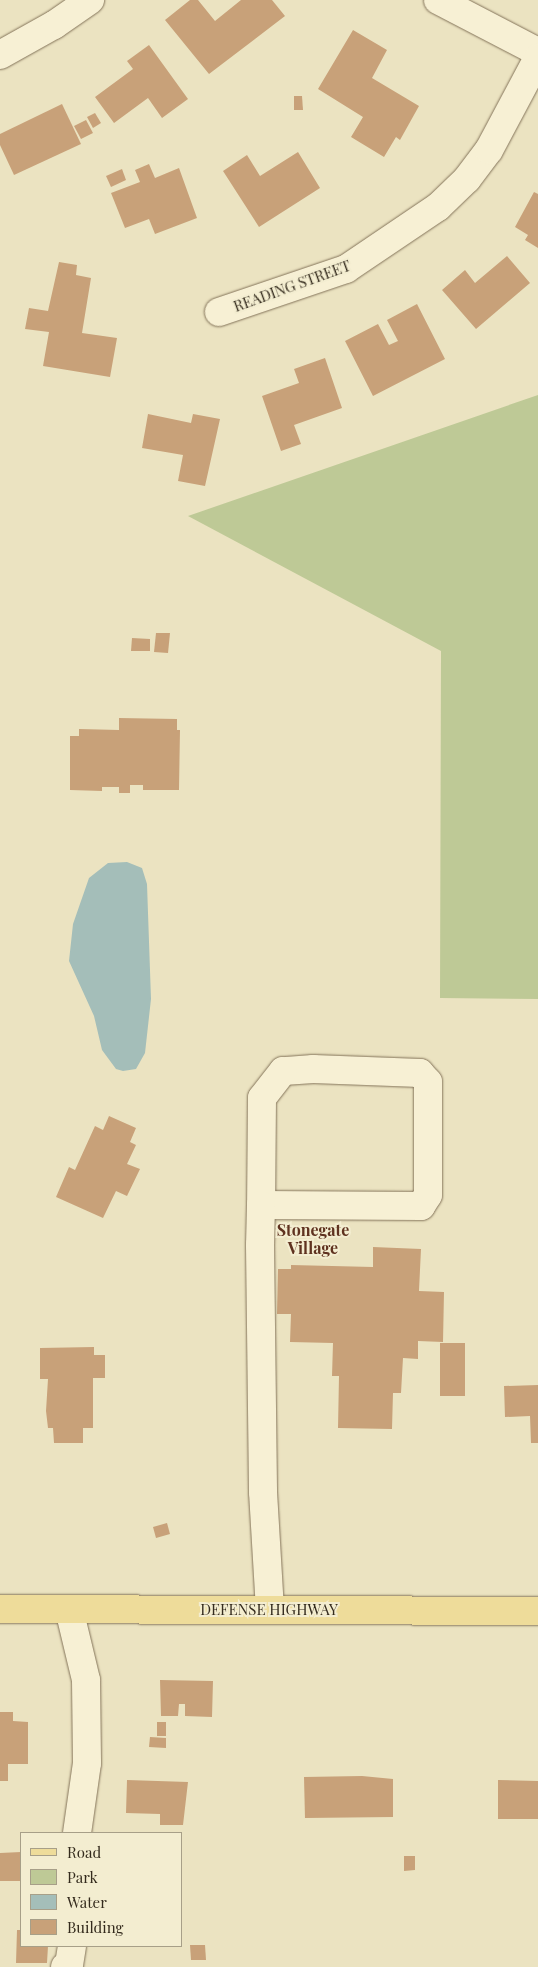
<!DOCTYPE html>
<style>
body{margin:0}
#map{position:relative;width:538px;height:1967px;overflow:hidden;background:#ebe3c1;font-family:"Playfair Display",serif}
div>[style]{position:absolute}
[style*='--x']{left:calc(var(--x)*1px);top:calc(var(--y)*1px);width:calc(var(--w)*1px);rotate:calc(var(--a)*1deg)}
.green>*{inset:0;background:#bec996}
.water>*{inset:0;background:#a4beb9}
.building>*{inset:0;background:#c8a179}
.roads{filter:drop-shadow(0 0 1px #84745a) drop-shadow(0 0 1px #84745a)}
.minor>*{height:28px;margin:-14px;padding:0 14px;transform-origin:14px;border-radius:14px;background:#f7f0d4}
.major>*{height:28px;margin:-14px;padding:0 14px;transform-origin:14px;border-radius:14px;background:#eedc9a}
span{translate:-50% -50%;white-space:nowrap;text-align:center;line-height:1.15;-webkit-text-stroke:4px #f3edd0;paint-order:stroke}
.street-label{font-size:15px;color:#342b1d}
.neighbourhood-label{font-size:16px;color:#5f321f;font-weight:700}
.legend{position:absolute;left:20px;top:1832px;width:162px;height:115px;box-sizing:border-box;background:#f3edd0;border:1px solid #a79f88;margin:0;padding:6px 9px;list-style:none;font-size:15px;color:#342b1d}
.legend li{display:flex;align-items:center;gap:10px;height:25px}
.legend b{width:25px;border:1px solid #a79f88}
</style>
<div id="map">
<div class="green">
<div style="clip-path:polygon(538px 395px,538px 999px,440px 998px,441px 651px,188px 516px)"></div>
</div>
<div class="water">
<div style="clip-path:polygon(127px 862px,142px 868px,147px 884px,151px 999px,145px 1053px,136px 1069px,123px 1071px,116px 1069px,102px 1050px,94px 1016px,69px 961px,73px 924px,89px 878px,108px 863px)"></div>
</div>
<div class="building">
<div style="clip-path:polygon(190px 0,198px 0,215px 21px,241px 0,272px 0,285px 16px,209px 74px,165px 20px)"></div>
<div style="clip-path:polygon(353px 30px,387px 50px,372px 78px,419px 106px,400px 140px,396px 137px,384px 157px,351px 137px,363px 117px,318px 89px)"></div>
<div style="clip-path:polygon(149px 45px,188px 99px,162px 118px,148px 98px,114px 123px,95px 97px,133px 69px,127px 61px)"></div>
<div style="clip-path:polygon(294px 96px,302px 96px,303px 110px,294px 110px)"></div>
<div style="clip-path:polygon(62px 104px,81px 144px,14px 175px,0 145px,0 134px)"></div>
<div style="clip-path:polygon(95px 113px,101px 123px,93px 128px,87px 117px)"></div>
<div style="clip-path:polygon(86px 120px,93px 133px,81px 139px,74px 126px)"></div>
<div style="clip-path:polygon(298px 152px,320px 188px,259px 227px,223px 171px,247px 155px,260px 176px)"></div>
<div style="clip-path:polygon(149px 164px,155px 178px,179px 168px,197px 218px,155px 234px,149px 219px,125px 228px,111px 193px,140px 182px,135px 170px)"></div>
<div style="clip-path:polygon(122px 169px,126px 180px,111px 187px,106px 176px)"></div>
<div style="clip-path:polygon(534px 192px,538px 194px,538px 248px,525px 240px,528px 235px,515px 227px)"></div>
<div style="clip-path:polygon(507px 256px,530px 283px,476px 329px,442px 290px,465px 270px,475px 283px)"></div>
<div style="clip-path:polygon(59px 262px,77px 265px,76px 275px,91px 278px,82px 333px,117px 338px,110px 377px,43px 366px,49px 332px,25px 329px,29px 308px,48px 311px)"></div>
<div style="clip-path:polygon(417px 304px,445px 359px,373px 396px,345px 341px,378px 324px,389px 345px,398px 341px,387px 320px)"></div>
<div style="clip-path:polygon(325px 358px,342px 408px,294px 425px,301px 444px,281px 451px,262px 396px,299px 383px,294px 369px)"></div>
<div style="clip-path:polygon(148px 414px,191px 423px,193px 414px,220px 419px,205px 486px,178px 481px,183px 455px,142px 448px)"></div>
<div style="clip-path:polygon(156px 633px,170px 633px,168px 653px,154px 652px)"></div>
<div style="clip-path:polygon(132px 638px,150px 639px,150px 651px,131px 651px)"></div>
<div style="clip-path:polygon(119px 718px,177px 719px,177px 730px,180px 730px,179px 790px,143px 790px,143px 785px,130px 785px,130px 793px,119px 793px,119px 787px,102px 787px,102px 791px,70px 790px,70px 736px,79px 736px,79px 729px,119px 730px)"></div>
<div style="clip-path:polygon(109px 1116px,136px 1128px,130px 1142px,136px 1145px,127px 1164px,140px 1169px,127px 1196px,116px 1191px,103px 1218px,56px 1197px,69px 1167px,75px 1170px,95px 1126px,103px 1130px)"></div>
<div style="clip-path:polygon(373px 1247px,421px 1249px,419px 1291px,444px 1292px,443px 1342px,418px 1341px,418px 1359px,403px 1358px,401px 1393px,393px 1393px,392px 1429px,338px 1428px,339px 1376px,332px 1376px,333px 1343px,290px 1342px,291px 1314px,277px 1314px,278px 1269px,291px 1269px,291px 1265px,373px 1267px)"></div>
<div style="clip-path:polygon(440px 1343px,465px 1343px,465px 1396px,440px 1396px)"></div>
<div style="clip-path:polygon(94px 1347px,94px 1355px,105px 1355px,105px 1378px,93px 1378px,93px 1428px,83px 1428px,83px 1443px,54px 1443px,53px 1428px,48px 1428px,46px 1411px,48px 1379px,40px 1379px,40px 1348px)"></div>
<div style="clip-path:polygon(538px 1385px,538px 1443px,531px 1443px,530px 1416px,505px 1417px,504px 1386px)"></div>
<div style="clip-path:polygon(167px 1523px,170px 1534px,156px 1538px,153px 1527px)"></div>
<div style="clip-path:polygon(160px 1680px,213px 1681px,212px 1717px,185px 1716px,185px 1704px,179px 1704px,178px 1716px,161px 1716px)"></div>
<div style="clip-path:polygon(0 1712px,13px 1712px,13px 1721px,28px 1722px,28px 1764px,8px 1764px,8px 1781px,0 1781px)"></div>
<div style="clip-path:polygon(157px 1722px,166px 1722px,166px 1736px,157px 1736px)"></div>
<div style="clip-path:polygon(150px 1737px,166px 1738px,166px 1748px,149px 1747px)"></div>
<div style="clip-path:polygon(362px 1776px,393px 1779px,393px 1817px,305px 1818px,304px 1777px)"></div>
<div style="clip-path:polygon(127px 1780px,188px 1782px,183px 1825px,160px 1825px,160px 1814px,126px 1813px)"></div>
<div style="clip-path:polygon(498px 1780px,538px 1781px,538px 1819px,498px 1819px)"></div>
<div style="clip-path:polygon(21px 1852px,21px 1881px,0 1881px,0 1853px)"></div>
<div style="clip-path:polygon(404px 1856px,415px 1856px,415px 1870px,404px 1871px)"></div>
<div style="clip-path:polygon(17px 1930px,21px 1930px,21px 1946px,48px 1946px,47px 1963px,16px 1963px)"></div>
<div style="clip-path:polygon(190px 1945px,205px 1945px,206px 1960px,191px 1960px)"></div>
</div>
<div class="roads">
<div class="minor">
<div style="--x:438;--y:0;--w:113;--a:27.5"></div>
<div style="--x:0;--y:55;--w:62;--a:-29.1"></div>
<div style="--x:54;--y:25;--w:44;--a:-34.8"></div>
<div style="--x:219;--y:312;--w:134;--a:-18.7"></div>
<div style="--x:346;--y:269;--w:111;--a:-34"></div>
<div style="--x:438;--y:207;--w:40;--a:-44"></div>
<div style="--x:467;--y:179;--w:36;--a:-53"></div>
<div style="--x:489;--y:150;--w:104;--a:-62"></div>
<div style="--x:261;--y:1205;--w:160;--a:0.4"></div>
<div style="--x:421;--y:1206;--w:13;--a:-58"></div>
<div style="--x:428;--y:1195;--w:113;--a:-90"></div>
<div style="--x:428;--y:1082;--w:12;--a:-132"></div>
<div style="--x:420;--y:1073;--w:107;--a:-177.9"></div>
<div style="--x:313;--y:1069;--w:30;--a:176"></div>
<div style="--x:283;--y:1071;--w:34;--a:128"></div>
<div style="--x:262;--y:1098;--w:107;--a:90.5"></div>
<div style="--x:261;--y:1205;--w:40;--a:91.4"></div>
<div style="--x:260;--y:1245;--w:247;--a:89.3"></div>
<div style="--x:263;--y:1492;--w:118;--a:86.6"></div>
<div style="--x:69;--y:1609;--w:73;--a:76.5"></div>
<div style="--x:86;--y:1680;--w:83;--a:89.3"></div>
<div style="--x:87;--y:1763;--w:71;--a:98.1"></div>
<div style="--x:65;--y:1967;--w:4;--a:-27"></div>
<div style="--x:69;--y:1965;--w:19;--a:-81"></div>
</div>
<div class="major">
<div style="--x:0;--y:1609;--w:538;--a:0.21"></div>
</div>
</div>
<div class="street-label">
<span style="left:292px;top:286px;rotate:-20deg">READING STREET</span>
<span style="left:269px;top:1610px">DEFENSE HIGHWAY</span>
</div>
<div class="neighbourhood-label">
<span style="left:313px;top:1239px">Stonegate<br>Village</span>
</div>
<ul class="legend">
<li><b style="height:6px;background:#eedc9a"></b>Road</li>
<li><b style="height:14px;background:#bec996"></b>Park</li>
<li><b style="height:14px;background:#a4beb9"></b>Water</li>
<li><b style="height:14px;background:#c8a179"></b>Building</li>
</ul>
</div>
